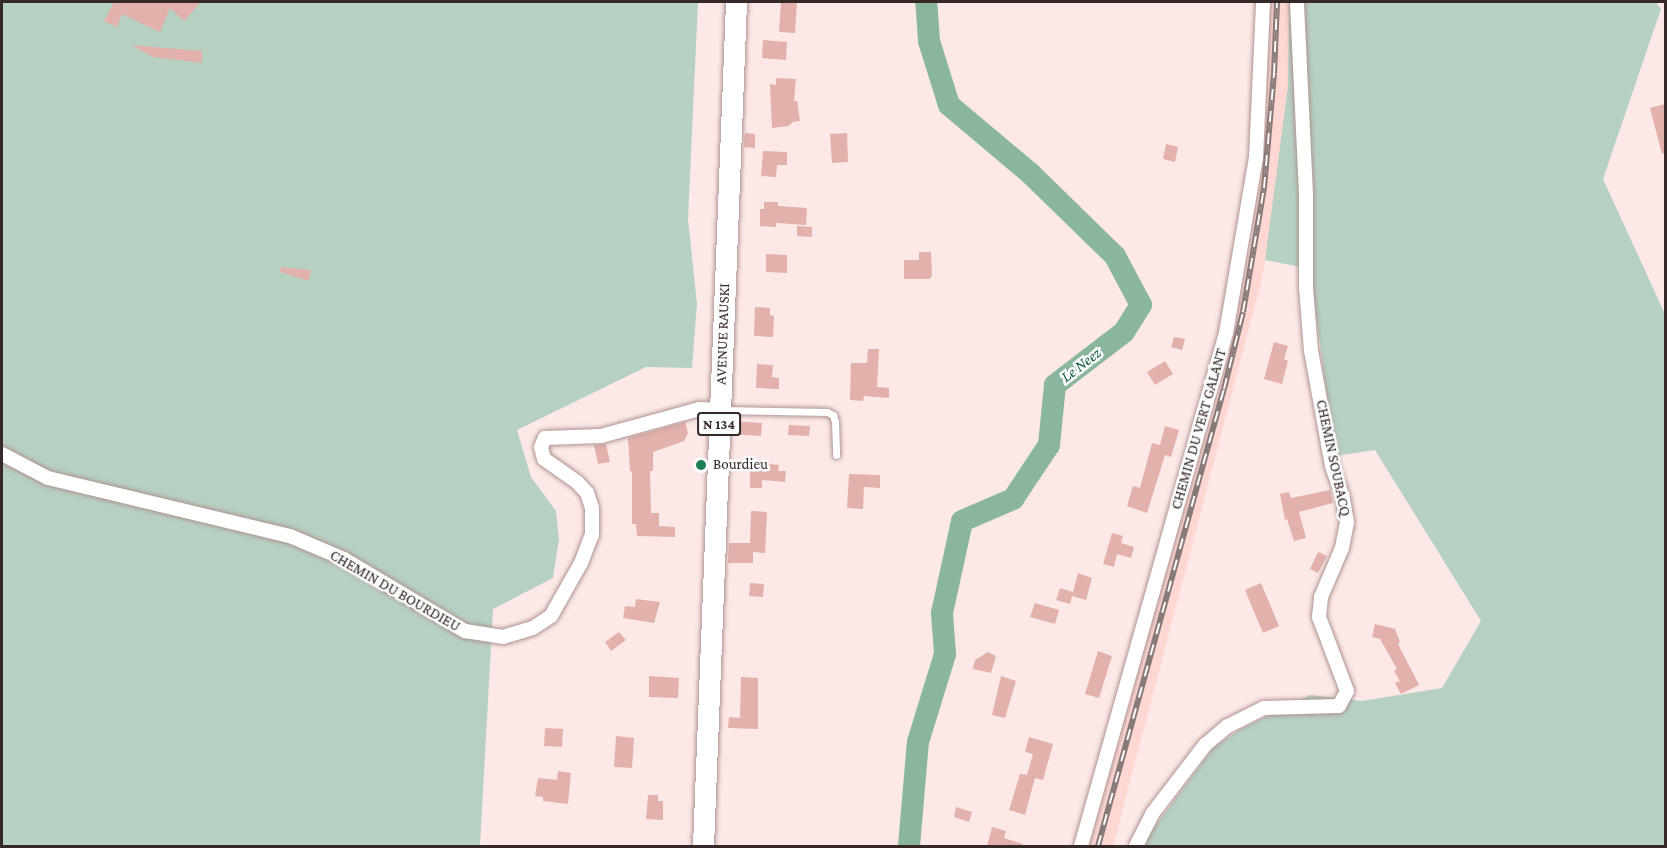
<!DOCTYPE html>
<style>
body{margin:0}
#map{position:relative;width:1667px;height:848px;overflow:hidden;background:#fce9e7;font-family:"Crimson Pro",serif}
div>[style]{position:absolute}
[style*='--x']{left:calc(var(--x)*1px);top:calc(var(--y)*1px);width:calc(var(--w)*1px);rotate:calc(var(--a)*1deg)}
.built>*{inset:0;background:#fed7d2}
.green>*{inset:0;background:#b6d1c2}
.river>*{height:22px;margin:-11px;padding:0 11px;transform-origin:11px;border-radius:11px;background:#8bb69e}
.building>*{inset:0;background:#e2b1ab}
.roads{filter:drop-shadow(0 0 2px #af9390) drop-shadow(0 0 2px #af9390)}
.lane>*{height:7px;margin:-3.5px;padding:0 3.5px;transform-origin:3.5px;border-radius:3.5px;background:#fff}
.street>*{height:14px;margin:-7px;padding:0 7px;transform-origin:7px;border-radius:7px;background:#fff}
.primary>*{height:21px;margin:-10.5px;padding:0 10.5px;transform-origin:10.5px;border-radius:10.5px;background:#fff}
.rail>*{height:6px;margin-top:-3px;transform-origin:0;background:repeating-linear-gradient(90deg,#fbfbfb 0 11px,#887a78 0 22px);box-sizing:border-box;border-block:2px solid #887a78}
.dots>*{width:16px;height:16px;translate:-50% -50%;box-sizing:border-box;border:3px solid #fbfbfb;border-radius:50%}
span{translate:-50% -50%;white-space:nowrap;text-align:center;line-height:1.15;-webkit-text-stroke:5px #fbfbfb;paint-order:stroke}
.shield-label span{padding:2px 4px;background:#fbfbfb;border:2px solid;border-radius:4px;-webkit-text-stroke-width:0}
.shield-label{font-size:14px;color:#342927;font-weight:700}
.street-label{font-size:15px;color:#342927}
.poi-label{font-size:15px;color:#342927}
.left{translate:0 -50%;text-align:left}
.water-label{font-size:16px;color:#156040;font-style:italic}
.frame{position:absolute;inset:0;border:3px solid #342927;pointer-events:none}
</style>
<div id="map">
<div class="built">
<div style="clip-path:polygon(1270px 2px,1289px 2px,1288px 86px,1272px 222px,1261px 283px,1113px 846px,1089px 846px,1229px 349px,1249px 254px,1263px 150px)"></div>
</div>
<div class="green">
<div style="clip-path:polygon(2px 2px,698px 2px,688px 219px,697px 304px,692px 368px,646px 367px,517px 430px,531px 477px,556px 511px,559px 539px,553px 578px,493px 609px,480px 846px,2px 846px)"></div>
<div style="clip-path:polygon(1289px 2px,1656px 2px,1661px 9px,1603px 179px,1665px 314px,1665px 846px,1140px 846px,1214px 747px,1241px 729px,1310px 695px,1362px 701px,1442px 688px,1481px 621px,1375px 450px,1335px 456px,1310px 269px,1265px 260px,1288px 86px)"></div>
</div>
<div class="river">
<div style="--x:909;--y:846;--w:104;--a:-85.1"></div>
<div style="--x:918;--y:742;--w:92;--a:-72.9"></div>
<div style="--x:945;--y:654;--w:41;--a:-94.2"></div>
<div style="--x:942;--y:613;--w:94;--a:-77.7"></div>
<div style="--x:962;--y:521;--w:56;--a:-23.3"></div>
<div style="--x:1013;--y:499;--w:65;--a:-56.3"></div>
<div style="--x:1049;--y:445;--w:60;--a:-84.3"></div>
<div style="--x:1055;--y:385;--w:87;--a:-37.5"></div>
<div style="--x:1124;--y:332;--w:32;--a:-58"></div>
<div style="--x:1141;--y:305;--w:55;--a:-118"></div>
<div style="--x:1115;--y:256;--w:117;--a:-135.7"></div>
<div style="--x:1031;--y:174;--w:107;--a:-139.9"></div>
<div style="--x:949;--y:105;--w:67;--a:-107.4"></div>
<div style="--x:929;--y:41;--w:39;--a:-94"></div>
</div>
<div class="building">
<div style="clip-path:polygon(114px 2px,201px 2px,184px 21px,170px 8px,160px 32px,122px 14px,117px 27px,104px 21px)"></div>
<div style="clip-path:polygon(781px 2px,797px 2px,795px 33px,779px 32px)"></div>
<div style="clip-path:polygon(763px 40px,787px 42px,786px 60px,762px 58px)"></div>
<div style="clip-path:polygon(131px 45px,202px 51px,202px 63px,153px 57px)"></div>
<div style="clip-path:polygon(776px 78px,796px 79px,794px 101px,797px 101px,800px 121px,793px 122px,789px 126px,772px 128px,770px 84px,776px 85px)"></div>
<div style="clip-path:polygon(1665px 104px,1665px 153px,1662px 154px,1650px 108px)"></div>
<div style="clip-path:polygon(745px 133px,755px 134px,755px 148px,744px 147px)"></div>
<div style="clip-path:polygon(847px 133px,848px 162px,832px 163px,830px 134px)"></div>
<div style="clip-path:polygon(1166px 144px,1178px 147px,1175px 162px,1163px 159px)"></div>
<div style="clip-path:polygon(763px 151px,787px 152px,787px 165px,777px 165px,776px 177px,761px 176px)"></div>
<div style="clip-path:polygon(764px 202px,778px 202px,778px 206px,807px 208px,806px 225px,776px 223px,776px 227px,760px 226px,760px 209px,764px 209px)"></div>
<div style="clip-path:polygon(797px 226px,812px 227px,812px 237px,797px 236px)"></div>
<div style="clip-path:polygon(919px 252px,931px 252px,932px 275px,930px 279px,904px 279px,904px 260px,919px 260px)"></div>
<div style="clip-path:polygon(766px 254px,787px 255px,787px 273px,766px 272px)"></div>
<div style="clip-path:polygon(281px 267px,311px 270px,309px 281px,280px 272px)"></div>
<div style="clip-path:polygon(755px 307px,770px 308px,770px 315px,774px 316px,773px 337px,754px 336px)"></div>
<div style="clip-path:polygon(1174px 337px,1185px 339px,1182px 350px,1171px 347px)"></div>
<div style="clip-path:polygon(1274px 342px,1288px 346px,1284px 359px,1288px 361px,1282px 384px,1264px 379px)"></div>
<div style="clip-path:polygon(868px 349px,879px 349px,877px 387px,889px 388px,889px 398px,864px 396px,863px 401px,850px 400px,851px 363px,867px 363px)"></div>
<div style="clip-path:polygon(1165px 361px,1173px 374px,1155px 385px,1147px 372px)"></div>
<div style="clip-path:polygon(757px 364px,773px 365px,772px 377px,779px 378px,779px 389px,756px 388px)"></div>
<div style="clip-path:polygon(732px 421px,762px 423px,761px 436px,732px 434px)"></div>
<div style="clip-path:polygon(685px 422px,688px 433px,684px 441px,653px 452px,653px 471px,650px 471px,651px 513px,659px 513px,659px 526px,675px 527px,675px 537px,637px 536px,636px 524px,632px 524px,632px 471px,630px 472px,628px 438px)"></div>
<div style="clip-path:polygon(789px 425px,810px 426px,809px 436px,788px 435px)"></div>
<div style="clip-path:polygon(1165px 426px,1179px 430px,1171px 457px,1165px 455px,1147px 513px,1127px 506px,1133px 486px,1140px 488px,1152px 443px,1160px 445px)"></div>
<div style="clip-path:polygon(606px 444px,610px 462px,598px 464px,594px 445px)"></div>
<div style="clip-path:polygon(767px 464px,779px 465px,778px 471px,786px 471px,785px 482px,762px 480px,762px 488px,750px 488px,750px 471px,767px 470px)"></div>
<div style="clip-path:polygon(849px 474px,880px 475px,880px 488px,864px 487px,863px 509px,847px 508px)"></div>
<div style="clip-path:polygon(1330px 490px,1333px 503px,1299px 512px,1306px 538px,1294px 541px,1287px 519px,1285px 520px,1280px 494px,1289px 492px,1291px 498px)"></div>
<div style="clip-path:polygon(751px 511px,767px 512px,765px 553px,753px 552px,753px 563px,728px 563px,729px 543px,750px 543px)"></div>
<div style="clip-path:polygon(1112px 533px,1123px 536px,1121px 543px,1134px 547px,1131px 558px,1117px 554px,1114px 567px,1103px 564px)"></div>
<div style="clip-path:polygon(1318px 552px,1327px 556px,1318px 573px,1310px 569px)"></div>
<div style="clip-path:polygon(1078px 573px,1092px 578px,1086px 600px,1072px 596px,1070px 604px,1056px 600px,1060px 588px,1073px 592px)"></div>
<div style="clip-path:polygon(750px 583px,764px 584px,763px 597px,749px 596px)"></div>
<div style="clip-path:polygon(1261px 583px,1279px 626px,1263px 633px,1245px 590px)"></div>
<div style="clip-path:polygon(636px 599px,660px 602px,654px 623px,623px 618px,625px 606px,635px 607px)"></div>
<div style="clip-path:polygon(1035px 603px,1059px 610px,1055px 624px,1030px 617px)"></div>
<div style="clip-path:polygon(1375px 624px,1395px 629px,1400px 642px,1398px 644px,1419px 685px,1401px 694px,1395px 683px,1400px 681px,1394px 671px,1397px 669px,1380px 639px,1372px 637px)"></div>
<div style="clip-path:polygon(619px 632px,626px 640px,611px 651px,605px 642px)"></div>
<div style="clip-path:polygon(1098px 651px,1112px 656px,1099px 698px,1085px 694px)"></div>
<div style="clip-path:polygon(988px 652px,996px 656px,991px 673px,973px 669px,975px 660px)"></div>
<div style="clip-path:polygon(649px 676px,679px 678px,678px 698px,649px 697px)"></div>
<div style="clip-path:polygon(1001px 676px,1016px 681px,1005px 718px,992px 715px)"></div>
<div style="clip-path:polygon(741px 677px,758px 678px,758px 729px,728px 728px,729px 717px,740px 718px)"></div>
<div style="clip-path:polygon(545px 728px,563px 729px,562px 747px,544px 746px)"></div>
<div style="clip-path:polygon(616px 736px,634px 738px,632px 768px,614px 767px)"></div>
<div style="clip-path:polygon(1029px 737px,1053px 744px,1043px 780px,1035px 778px,1025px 815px,1009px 810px,1020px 774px,1027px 775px,1033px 754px,1025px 752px)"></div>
<div style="clip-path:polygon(558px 771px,571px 773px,568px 804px,543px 801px,543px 797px,535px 796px,538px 778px,557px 780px)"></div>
<div style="clip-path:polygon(648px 795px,658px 795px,658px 801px,663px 801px,663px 820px,646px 819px)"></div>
<div style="clip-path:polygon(956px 807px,972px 812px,969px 822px,954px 817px)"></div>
<div style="clip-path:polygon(992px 827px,1006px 831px,1004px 838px,1023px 844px,1023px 846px,987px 846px)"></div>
</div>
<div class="roads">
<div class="lane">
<div style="--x:723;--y:410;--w:104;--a:1.1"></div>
<div style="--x:827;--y:412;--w:7;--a:27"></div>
<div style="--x:833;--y:415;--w:7;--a:74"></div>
<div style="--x:835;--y:422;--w:33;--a:88"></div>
</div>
<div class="street">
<div style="--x:2;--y:454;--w:52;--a:27.6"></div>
<div style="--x:48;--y:478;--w:249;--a:13.5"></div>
<div style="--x:290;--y:536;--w:59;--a:23.1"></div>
<div style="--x:344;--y:559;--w:141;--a:30.8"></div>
<div style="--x:465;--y:631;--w:38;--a:9"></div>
<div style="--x:503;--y:637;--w:31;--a:-17"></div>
<div style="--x:533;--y:628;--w:22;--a:-34"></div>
<div style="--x:551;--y:616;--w:61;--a:-60.5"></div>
<div style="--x:581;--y:563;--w:30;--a:-69"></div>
<div style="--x:592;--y:535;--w:27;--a:-90"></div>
<div style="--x:592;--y:508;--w:16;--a:-108"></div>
<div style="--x:587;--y:493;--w:15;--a:-132"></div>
<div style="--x:577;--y:482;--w:40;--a:-145.1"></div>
<div style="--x:544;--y:459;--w:12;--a:-104"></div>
<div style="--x:541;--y:447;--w:10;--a:-66"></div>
<div style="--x:545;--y:438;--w:56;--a:-2"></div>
<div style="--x:601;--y:436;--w:102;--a:-15.4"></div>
<div style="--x:699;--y:409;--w:21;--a:3"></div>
<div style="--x:1081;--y:846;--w:533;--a:-74.22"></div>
<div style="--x:1226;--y:333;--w:178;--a:-80.3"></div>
<div style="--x:1256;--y:158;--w:156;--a:-87.4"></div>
<div style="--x:1136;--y:846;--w:36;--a:-63"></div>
<div style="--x:1152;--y:814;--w:87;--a:-52.5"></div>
<div style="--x:1205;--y:745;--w:30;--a:-40"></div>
<div style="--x:1228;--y:726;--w:40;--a:-26.6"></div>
<div style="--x:1264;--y:708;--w:75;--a:-1.5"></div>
<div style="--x:1339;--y:706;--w:17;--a:-62"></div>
<div style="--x:1347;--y:691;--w:79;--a:-110.7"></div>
<div style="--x:1319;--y:617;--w:20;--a:-84"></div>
<div style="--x:1321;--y:597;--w:53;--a:-66.8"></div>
<div style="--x:1342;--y:548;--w:26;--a:-79"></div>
<div style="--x:1347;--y:522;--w:27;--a:-100"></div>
<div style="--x:1342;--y:495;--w:31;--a:-109"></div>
<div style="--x:1332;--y:466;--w:117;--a:-100.3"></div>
<div style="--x:1311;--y:351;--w:63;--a:-94.5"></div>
<div style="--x:1306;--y:288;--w:94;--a:-90"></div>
<div style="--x:1306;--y:194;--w:192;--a:-92.7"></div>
</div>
<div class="primary">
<div style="--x:703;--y:846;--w:845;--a:-87.76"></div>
</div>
</div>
<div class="rail">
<div style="--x:1098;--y:846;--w:474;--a:-74.6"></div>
<div style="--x:1224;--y:389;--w:79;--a:-76.1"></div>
<div style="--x:1243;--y:312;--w:126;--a:-80.4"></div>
<div style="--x:1264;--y:188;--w:114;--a:-85"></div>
<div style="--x:1274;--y:74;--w:72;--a:-87.6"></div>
</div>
<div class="dots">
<div style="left:701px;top:465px;background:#1d7d55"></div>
</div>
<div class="shield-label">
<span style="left:719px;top:424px">N 134</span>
</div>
<div class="street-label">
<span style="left:723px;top:334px;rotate:-88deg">AVENUE RAUSKI</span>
<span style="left:1199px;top:429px;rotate:-74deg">CHEMIN DU VERT GALANT</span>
<span style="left:1333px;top:458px;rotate:78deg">CHEMIN SOUBACQ</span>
<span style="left:395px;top:591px;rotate:30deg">CHEMIN DU BOURDIEU</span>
</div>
<div class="poi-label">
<span class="left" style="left:713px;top:465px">Bourdieu</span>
</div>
<div class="water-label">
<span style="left:1081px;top:365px;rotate:-38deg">Le Neez</span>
</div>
<div class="frame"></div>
</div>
